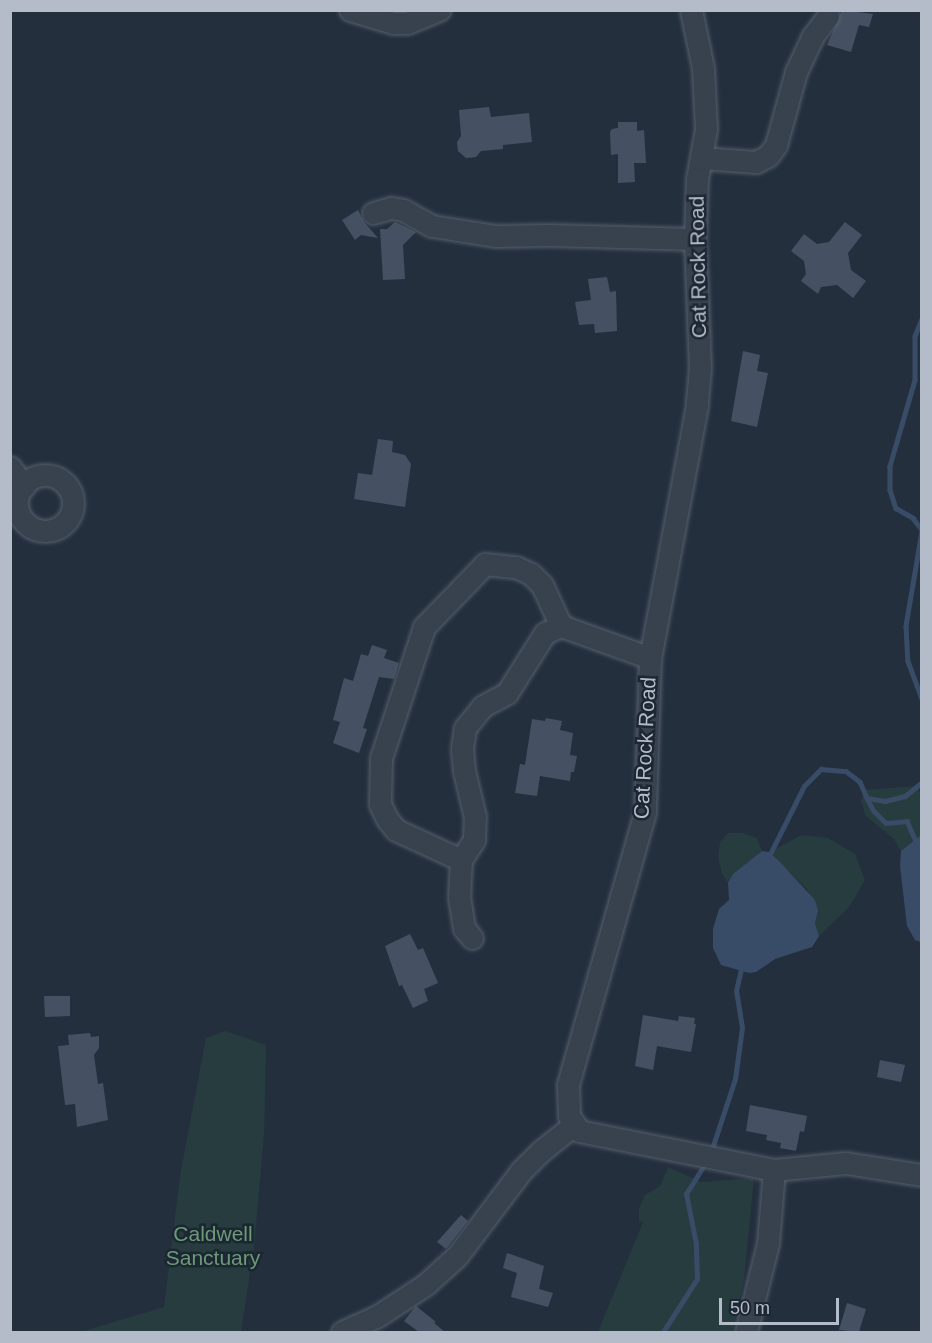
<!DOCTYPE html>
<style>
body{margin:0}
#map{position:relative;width:932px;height:1343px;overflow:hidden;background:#242f3e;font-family:Arial,sans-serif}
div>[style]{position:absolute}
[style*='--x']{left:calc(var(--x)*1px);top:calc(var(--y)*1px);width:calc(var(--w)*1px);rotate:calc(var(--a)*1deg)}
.green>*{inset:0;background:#263c3f}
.water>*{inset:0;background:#394c67}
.stream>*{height:4.5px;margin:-2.25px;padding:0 2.25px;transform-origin:2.25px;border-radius:2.25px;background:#394c67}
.building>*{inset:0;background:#455162}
.roads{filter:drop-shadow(0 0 2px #565f6c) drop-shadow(0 0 2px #565f6c)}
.minor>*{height:21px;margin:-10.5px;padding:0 10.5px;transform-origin:10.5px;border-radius:10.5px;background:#38414e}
.minor>.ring{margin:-10.5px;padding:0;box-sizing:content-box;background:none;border:21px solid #38414e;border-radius:50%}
span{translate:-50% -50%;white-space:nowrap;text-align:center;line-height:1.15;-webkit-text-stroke:5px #1d2633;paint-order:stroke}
.street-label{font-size:21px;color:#b4bcc9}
.park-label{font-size:21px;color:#6b9a76}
.frame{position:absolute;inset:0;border:12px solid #b4bcc9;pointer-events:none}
.scale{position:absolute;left:719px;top:1298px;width:120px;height:27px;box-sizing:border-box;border:3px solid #b4bcc9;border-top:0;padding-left:8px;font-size:18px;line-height:21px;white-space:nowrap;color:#b4bcc9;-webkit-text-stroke:4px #1d2633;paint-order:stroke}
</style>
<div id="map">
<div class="green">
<div style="clip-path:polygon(917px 786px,921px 795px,921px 835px,901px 851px,894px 839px,866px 816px,861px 801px,864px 790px)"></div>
<div style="clip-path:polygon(728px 833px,742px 833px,757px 838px,762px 851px,733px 874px,728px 883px,722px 874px,718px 857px,720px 842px)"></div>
<div style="clip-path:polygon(802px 835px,828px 838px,855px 854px,865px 880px,849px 907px,819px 936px,815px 923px,818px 911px,807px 889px,769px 852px)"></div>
<div style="clip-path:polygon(225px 1031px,266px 1045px,264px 1134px,254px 1247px,241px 1332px,81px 1332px,164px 1307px,180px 1176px,206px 1038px)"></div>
<div style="clip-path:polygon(668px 1167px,701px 1182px,754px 1178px,744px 1279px,732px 1332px,598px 1332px,643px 1222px,639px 1221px,639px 1208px,645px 1195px,660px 1186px)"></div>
</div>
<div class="water">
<div style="clip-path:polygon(921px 835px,921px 942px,915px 940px,907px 926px,900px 866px,901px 851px)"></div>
<div style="clip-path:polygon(762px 851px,769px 852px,780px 862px,815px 900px,818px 911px,815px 923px,819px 936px,812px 947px,775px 959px,756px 972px,749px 973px,721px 965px,713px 948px,713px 929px,719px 909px,729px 900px,728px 883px,733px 874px)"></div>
</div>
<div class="stream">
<div style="--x:922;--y:319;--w:18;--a:112"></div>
<div style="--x:915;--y:336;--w:44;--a:90"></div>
<div style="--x:915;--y:380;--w:90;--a:106.2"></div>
<div style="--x:890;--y:466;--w:24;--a:90"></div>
<div style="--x:890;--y:490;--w:19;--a:72"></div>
<div style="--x:896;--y:508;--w:20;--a:30"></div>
<div style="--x:913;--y:518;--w:15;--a:53"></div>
<div style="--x:922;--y:531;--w:96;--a:99.6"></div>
<div style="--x:906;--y:626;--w:35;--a:87"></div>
<div style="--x:908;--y:661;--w:40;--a:69.8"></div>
<div style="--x:867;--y:798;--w:15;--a:62"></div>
<div style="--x:874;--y:811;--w:17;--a:45"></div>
<div style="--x:886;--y:823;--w:21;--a:-5"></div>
<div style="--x:907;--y:821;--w:36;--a:66"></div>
<div style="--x:768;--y:858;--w:80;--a:-63.4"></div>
<div style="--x:804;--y:786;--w:24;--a:-45"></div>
<div style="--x:821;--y:769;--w:25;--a:5"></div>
<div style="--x:846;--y:771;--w:18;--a:38"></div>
<div style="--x:860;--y:782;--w:17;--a:66"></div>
<div style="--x:867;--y:798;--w:18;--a:9"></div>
<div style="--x:885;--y:801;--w:21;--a:-14"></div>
<div style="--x:905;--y:796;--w:22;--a:-39"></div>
<div style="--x:711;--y:1152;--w:77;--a:-71.8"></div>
<div style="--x:735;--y:1079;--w:51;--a:-82.2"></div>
<div style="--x:742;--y:1028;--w:37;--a:-99"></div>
<div style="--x:736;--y:991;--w:27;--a:-77"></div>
<div style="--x:663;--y:1332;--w:63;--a:-57.3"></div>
<div style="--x:697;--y:1279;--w:35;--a:-92"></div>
<div style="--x:696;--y:1244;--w:51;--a:-101.3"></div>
<div style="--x:686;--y:1194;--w:38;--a:-58"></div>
</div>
<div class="building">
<div style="clip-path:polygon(842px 10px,873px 14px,869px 27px,859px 25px,851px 52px,827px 45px)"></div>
<div style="clip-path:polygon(489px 107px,491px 117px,529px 113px,532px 142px,503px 145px,503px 149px,481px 151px,476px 157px,466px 158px,458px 151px,457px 142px,461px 136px,459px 110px)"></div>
<div style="clip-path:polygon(618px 122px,637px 122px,637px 131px,644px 130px,646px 163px,634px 163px,635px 182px,618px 183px,618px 154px,611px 155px,610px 132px,612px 129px,618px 128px)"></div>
<div style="clip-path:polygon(358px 210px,364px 222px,378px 238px,361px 235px,355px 240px,342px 220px)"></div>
<div style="clip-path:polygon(395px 222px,416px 232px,403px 245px,405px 279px,383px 280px,380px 229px,387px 229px)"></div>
<div style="clip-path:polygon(845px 222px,862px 235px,848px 253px,851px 270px,866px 281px,853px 298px,837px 285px,821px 287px,818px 294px,801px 281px,806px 274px,804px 261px,791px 251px,804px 234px,817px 244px,829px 242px)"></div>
<div style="clip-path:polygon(607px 277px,610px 292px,616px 291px,617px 331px,595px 333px,594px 324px,579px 325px,575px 302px,591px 300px,588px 279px)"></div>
<div style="clip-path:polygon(743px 351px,760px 355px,757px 371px,768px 373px,757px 427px,731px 421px)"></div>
<div style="clip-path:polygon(378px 439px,393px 441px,392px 452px,405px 455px,411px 464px,405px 507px,354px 499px,358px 473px,372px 475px)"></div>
<div style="clip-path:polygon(372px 645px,387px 650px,384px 658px,399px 663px,394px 679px,379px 677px,363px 728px,367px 729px,359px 753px,333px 743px,340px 722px,333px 720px,344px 678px,353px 681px,361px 654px,368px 656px)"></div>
<div style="clip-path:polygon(546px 718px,562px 721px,560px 730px,573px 733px,570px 755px,577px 756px,574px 772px,571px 772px,570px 781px,540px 776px,537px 796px,515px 793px,520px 764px,525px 765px,532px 719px,545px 721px)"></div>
<div style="clip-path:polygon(410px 934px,418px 950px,423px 948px,438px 983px,424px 989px,428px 1001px,413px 1008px,402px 985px,399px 986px,385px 946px)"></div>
<div style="clip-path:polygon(44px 996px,70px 996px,70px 1016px,45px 1017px)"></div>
<div style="clip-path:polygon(643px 1015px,678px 1021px,679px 1016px,695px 1018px,694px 1024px,696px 1024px,691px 1052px,657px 1046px,653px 1070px,635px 1066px)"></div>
<div style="clip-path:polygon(90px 1033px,91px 1037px,99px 1036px,99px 1048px,94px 1055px,98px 1084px,103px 1083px,108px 1120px,77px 1127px,75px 1104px,65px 1105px,58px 1046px,69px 1045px,68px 1035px)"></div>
<div style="clip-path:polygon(880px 1060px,905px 1065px,901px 1082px,877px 1077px)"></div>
<div style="clip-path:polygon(750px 1105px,807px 1116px,804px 1132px,800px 1131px,796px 1151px,780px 1148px,781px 1143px,766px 1140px,767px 1135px,746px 1131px)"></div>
<div style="clip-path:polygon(461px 1215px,468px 1221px,446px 1249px,437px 1242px)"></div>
<div style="clip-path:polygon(507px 1253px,544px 1266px,539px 1289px,553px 1293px,548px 1307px,511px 1297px,517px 1273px,503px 1268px)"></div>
<div style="clip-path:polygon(847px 1303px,866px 1309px,859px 1332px,839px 1330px)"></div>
<div style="clip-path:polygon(416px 1306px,436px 1322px,434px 1323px,445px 1332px,419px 1332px,404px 1321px)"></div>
</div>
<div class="roads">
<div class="minor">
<div style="--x:350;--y:10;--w:45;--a:16.8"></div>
<div style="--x:393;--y:23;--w:14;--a:0"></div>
<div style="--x:407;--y:23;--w:35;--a:-22"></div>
<div style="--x:691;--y:10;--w:59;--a:78.3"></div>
<div style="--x:703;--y:68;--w:61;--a:87.2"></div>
<div style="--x:706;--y:129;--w:51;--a:100.2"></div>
<div style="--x:697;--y:179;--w:60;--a:91.9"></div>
<div style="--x:695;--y:239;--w:128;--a:87.8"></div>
<div style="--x:700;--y:367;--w:38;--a:95"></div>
<div style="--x:697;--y:405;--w:257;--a:100.5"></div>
<div style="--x:650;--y:658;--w:154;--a:91.9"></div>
<div style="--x:645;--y:812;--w:284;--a:105.8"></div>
<div style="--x:568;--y:1085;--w:31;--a:88"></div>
<div style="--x:569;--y:1116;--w:18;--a:56"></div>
<div style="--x:579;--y:1131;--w:199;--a:11.3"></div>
<div style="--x:774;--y:1170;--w:72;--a:-5.6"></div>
<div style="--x:846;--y:1163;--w:77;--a:9"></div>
<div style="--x:701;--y:158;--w:55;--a:4.2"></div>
<div style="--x:756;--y:162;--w:13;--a:-27"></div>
<div style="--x:768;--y:156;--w:14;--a:-54"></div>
<div style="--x:776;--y:145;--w:76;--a:-74.7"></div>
<div style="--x:796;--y:72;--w:40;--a:-65"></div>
<div style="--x:813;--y:36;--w:25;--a:-53"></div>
<div style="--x:373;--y:213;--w:19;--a:-16"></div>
<div style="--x:391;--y:208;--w:12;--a:9"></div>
<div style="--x:403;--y:210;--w:33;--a:29"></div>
<div style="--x:432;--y:226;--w:65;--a:8.9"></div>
<div style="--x:496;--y:236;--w:53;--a:-1.1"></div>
<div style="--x:549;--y:235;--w:146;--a:1.6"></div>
<div style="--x:10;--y:467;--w:24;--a:54"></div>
<div class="ring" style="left:17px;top:475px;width:35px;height:35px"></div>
<div style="--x:461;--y:860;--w:24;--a:-57"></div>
<div style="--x:474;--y:840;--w:23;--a:-88"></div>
<div style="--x:475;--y:817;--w:47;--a:-103.4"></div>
<div style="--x:464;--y:771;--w:22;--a:-95"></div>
<div style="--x:462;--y:749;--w:21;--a:-82"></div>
<div style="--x:465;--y:728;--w:28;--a:-51"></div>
<div style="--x:483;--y:706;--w:27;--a:-28"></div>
<div style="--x:507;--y:693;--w:71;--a:-57.7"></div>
<div style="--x:545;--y:633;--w:17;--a:-24"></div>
<div style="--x:472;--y:938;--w:13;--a:-129"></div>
<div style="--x:464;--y:928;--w:30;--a:-99"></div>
<div style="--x:459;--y:898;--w:38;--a:-87"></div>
<div style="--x:461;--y:860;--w:72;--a:-155.2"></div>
<div style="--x:396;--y:830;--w:14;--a:-129"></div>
<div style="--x:387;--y:819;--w:17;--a:-115"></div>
<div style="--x:380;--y:804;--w:46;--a:-88.8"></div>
<div style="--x:381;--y:758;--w:138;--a:-71.8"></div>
<div style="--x:424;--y:627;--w:88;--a:-45.9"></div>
<div style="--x:485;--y:564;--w:31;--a:6"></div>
<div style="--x:516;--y:567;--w:17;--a:25"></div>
<div style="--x:531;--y:574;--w:16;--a:45"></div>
<div style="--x:542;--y:585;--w:45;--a:65.1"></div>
<div style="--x:561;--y:626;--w:95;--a:19.8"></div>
<div style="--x:342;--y:1332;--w:37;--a:-24"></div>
<div style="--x:376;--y:1317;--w:59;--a:-33.1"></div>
<div style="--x:425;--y:1285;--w:43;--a:-42.2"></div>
<div style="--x:457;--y:1256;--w:106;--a:-53"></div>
<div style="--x:521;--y:1171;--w:28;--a:-45"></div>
<div style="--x:541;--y:1151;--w:43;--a:-38.5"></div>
<div style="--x:746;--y:1332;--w:92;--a:-76.1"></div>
<div style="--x:768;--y:1243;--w:73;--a:-85.3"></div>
</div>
</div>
<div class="street-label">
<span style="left:698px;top:267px;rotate:-91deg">Cat Rock Road</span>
<span style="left:645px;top:748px;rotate:-87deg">Cat Rock Road</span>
</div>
<div class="park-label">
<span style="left:213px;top:1246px">Caldwell<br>Sanctuary</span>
</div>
<div class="frame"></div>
<div class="scale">50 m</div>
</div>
